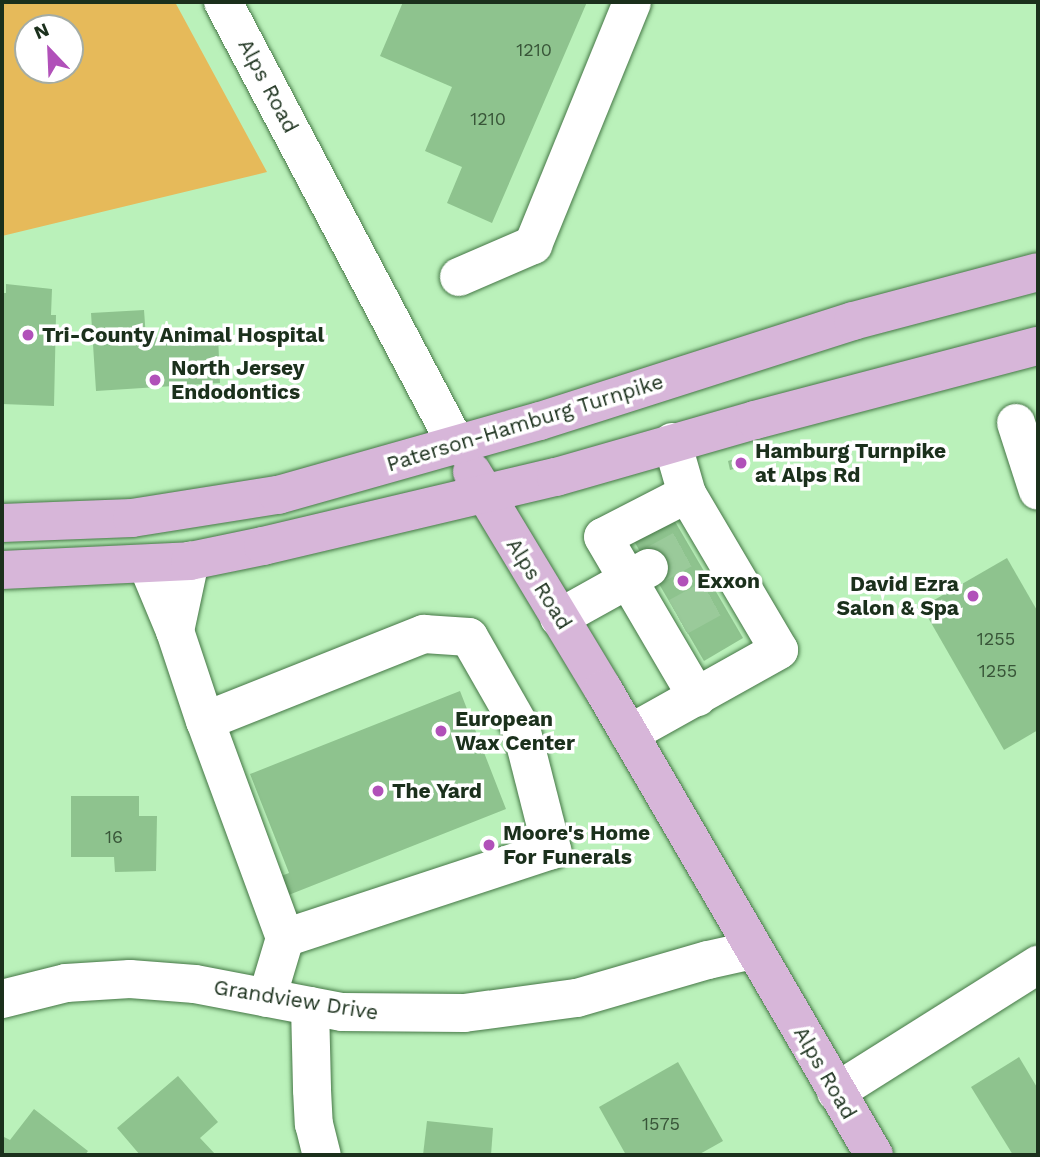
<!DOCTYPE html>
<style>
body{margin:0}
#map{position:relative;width:1040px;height:1157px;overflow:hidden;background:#baf1ba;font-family:"Work Sans",sans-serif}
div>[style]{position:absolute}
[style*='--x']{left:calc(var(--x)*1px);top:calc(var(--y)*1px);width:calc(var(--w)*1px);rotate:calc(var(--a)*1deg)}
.green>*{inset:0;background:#e6ba5a}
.building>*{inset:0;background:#8ec38e}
.minor-tunnel>*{height:38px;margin-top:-19px;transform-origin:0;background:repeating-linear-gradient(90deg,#9aca9a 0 38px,transparent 0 57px)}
.roads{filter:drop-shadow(0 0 2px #457746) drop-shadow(0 0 2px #457746)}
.minor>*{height:38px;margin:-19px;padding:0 19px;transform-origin:19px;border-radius:19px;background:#fff}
.major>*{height:38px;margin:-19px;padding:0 19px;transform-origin:19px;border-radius:19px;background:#d7b6d9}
.dots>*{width:19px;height:19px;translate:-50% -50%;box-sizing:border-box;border:4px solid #fff;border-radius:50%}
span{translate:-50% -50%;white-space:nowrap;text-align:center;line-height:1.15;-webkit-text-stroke:7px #fff;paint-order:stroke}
.number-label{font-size:18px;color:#385538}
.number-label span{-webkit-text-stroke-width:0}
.street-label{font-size:21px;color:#1b301c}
.poi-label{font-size:21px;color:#1b301c;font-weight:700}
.left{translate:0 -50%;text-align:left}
.right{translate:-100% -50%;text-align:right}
.frame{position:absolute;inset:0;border:4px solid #1b301c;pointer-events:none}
.north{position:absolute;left:14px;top:14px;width:70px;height:70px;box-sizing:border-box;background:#fff;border:2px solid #a4aca4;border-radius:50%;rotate:337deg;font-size:19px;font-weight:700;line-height:28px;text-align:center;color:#1b301c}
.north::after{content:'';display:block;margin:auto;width:24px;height:32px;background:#b151b9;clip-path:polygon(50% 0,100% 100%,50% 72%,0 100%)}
</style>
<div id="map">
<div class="green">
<div style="clip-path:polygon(evenodd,2px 2px,175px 2px,267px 172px,2px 236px,2px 2px,28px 28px,70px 28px,70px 70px,28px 70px,28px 28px)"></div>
</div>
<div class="building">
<div style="clip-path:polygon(403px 2px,587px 2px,492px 223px,447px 203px,462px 167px,425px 151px,452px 87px,380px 56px)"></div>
<div style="clip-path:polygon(6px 284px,52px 289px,51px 315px,56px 315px,54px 406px,2px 404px,2px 293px,6px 293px)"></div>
<div style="clip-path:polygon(144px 310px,146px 338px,218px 334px,220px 383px,96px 391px,91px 313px)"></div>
<div style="clip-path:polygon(743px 456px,745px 466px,730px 470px,728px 461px)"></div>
<div style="clip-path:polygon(670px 513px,743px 638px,704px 661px,631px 536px)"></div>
<div style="clip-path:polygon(1007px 558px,1038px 612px,1038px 730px,1004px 750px,922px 607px)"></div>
<div style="clip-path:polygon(460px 691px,506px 809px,281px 898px,273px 879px,289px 873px,250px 774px)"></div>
<div style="clip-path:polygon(71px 796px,139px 796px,139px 816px,157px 816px,156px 871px,115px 872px,114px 857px,71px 857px)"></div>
<div style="clip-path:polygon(1019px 1057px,1038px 1089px,1038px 1155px,1013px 1155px,971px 1087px)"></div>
<div style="clip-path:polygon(678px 1062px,723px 1141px,698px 1155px,626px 1155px,599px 1107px)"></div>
<div style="clip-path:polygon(178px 1076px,218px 1122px,200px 1138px,216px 1155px,140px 1155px,117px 1128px)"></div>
<div style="clip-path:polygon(34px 1109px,88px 1151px,85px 1155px,2px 1155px,2px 1136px,10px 1140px)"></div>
<div style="clip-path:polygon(427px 1121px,493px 1128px,491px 1155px,423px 1155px)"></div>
</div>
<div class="minor-tunnel">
<div style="--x:649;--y:568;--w:46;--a:-28.8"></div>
<div style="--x:678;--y:617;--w:46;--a:-28.8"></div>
</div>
<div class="roads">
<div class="minor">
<div style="--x:223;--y:2;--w:502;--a:62.21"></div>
<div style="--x:459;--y:277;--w:81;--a:-23.4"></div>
<div style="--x:533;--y:245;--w:262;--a:-67.8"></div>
<div style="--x:1016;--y:423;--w:71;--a:72.1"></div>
<div style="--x:687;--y:494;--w:94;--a:152.9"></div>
<div style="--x:603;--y:537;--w:186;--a:59.6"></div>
<div style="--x:147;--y:564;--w:73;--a:67.3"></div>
<div style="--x:175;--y:631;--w:72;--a:-77.9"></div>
<div style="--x:559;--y:618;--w:103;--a:-29.1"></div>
<div style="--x:175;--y:631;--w:95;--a:71.6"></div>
<div style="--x:629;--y:734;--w:172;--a:-29.2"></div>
<div style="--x:779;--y:650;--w:181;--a:-120.5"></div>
<div style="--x:687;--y:494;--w:54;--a:-106.1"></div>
<div style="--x:267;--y:998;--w:63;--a:-73.3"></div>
<div style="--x:285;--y:938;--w:231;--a:-110.2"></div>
<div style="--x:205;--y:721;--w:236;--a:-21.7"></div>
<div style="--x:424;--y:634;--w:45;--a:3.8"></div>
<div style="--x:469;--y:637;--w:105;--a:60.3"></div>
<div style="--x:521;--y:728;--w:126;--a:75.7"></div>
<div style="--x:552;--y:850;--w:281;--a:161.8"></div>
<div style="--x:2;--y:999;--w:66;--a:-14"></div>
<div style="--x:66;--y:983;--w:64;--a:-3.6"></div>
<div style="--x:130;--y:979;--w:65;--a:4.4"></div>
<div style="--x:195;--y:984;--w:150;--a:10.8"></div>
<div style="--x:342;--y:1012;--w:122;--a:0.5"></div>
<div style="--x:464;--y:1013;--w:114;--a:-7.6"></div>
<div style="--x:577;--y:998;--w:136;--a:-16.2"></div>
<div style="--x:708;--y:960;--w:46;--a:-12.5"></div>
<div style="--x:310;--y:1006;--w:84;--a:88.6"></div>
<div style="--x:312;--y:1090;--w:34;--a:87"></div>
<div style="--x:314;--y:1124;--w:32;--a:76"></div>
<div style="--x:836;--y:1092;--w:239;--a:-32.2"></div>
</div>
<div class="major">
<div style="--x:472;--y:472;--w:253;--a:58.9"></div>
<div style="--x:603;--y:689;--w:539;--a:59.82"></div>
<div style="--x:2;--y:523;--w:130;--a:-2.2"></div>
<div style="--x:132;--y:518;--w:148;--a:-9"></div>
<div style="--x:278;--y:495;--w:272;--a:-15.8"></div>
<div style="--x:540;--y:421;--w:329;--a:-17.7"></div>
<div style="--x:853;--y:321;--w:191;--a:-14.8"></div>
<div style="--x:2;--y:570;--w:188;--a:-2.7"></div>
<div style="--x:190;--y:561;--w:75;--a:-11.6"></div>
<div style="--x:263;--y:546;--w:301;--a:-13.3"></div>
<div style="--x:556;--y:477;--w:207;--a:-16"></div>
<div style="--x:755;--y:420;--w:293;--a:-14.7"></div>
</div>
</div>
<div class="dots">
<div style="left:28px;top:335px;background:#b151b9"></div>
<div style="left:155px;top:380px;background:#b151b9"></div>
<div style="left:741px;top:463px;background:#b151b9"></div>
<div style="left:683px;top:581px;background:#b151b9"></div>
<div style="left:973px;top:596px;background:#b151b9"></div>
<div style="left:441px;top:731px;background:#b151b9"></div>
<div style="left:378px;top:791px;background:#b151b9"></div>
<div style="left:489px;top:845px;background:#b151b9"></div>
</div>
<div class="number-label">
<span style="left:534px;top:50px">1210</span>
<span style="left:488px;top:119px">1210</span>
<span style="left:996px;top:639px">1255</span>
<span style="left:998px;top:671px">1255</span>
<span style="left:114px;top:837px">16</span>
<span style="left:661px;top:1124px">1575</span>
</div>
<div class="street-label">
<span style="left:268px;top:86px;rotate:62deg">Alps Road</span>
<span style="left:525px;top:423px;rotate:-17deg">Paterson-Hamburg Turnpike</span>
<span style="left:539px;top:584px;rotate:58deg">Alps Road</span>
<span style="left:296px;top:1000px;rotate:9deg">Grandview Drive</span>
<span style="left:825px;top:1073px;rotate:60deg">Alps Road</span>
</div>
<div class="poi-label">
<span class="left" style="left:42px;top:335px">Tri-County Animal Hospital</span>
<span class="left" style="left:171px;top:380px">North Jersey<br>Endodontics</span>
<span class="left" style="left:755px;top:463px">Hamburg Turnpike<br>at Alps Rd</span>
<span class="left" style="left:697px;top:581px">Exxon</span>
<span class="right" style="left:959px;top:596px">David Ezra<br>Salon &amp; Spa</span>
<span class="left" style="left:455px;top:731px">European<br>Wax Center</span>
<span class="left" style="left:392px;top:791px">The Yard</span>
<span class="left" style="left:503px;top:845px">Moore's Home<br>For Funerals</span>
</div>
<div class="frame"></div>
<div class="north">N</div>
</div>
